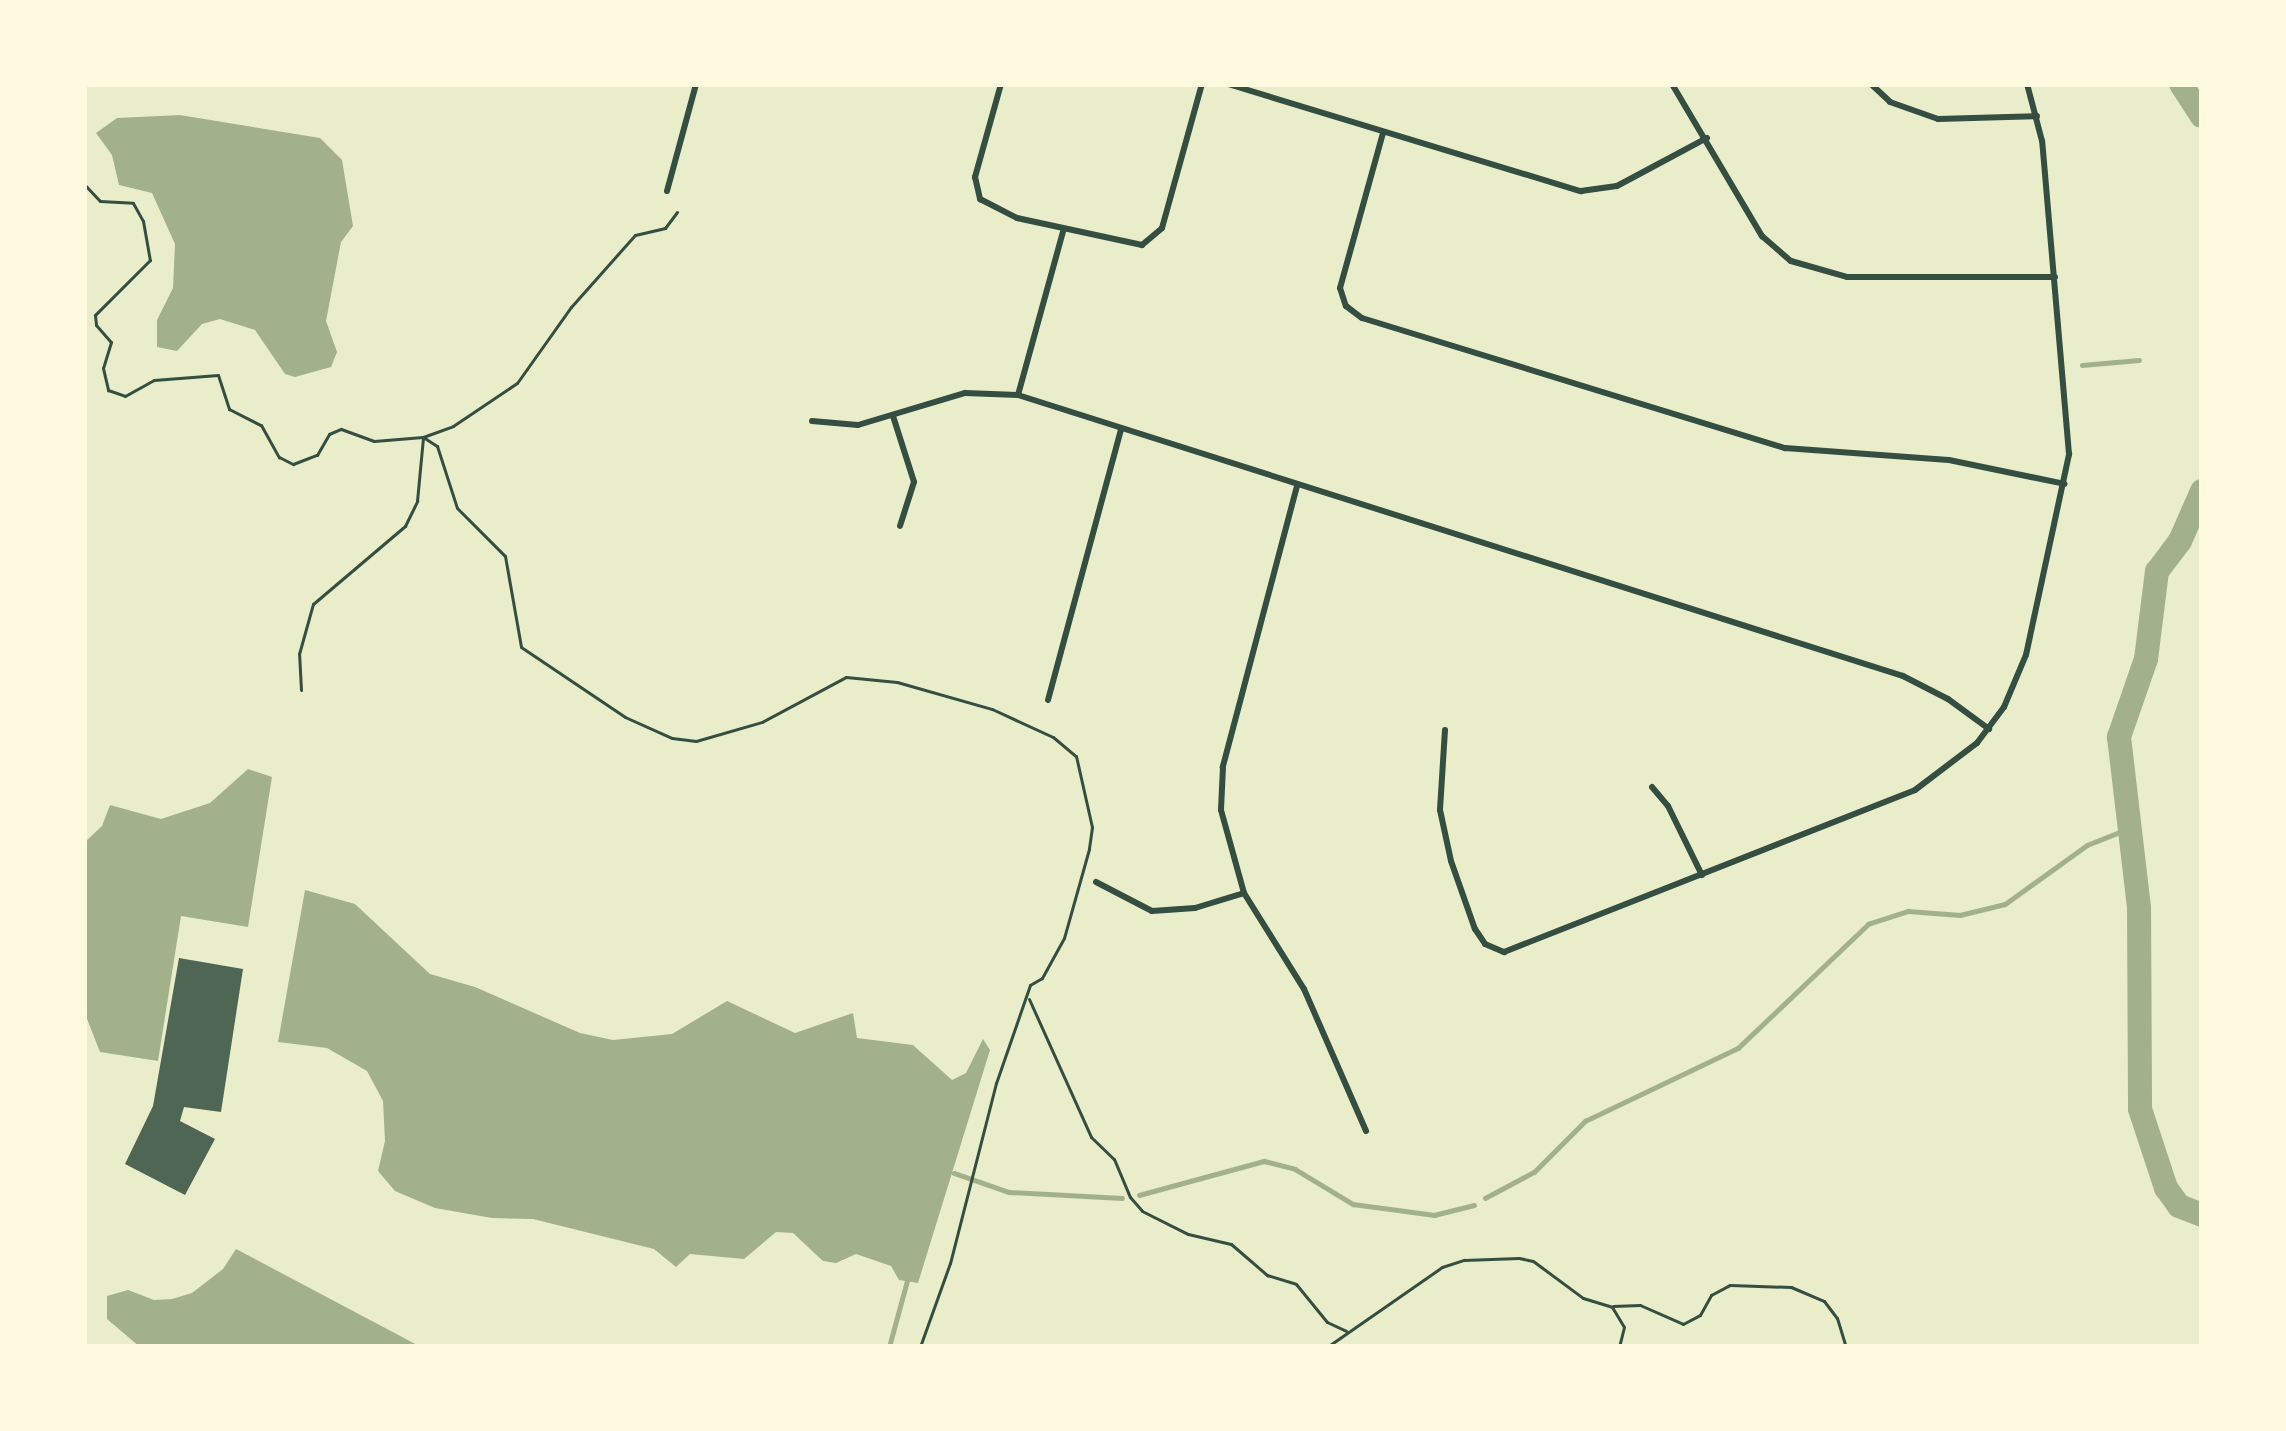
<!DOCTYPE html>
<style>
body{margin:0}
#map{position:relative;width:2286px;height:1431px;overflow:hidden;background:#e9edc9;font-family:"Archivo Narrow",sans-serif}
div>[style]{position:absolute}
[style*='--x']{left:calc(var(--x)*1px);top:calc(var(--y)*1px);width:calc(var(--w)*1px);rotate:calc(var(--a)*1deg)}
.water>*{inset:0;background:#a3b18a}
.stream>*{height:4.5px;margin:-2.25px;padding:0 2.25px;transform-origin:2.25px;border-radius:2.25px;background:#a3b18a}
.river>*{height:24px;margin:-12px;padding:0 12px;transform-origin:12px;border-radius:12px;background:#a3b18a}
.building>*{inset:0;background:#4f6655}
.path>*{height:3px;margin:-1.5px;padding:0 1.5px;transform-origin:1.5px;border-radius:1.5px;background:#344e41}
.minor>*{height:6px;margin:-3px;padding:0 3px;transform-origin:3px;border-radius:3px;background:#344e41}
span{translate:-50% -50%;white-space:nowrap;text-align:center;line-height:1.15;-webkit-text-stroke:10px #fefae0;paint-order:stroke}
.frame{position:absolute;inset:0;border:87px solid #fefae0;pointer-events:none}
</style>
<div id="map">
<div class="water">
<div style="clip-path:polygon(180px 115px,320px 138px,342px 160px,353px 226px,341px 242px,326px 321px,337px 352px,331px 367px,295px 377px,285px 374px,255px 330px,220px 319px,202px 324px,177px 351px,157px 347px,157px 320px,173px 288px,175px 244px,152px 193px,119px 185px,112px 155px,96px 133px,117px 118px)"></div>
<div style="clip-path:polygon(248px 769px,272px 777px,248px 927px,181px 916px,158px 1061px,100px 1052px,84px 1011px,84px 843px,102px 826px,110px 805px,161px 819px,210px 803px)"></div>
<div style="clip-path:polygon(305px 890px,355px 904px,430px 974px,475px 987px,580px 1033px,613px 1040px,672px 1034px,727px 1001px,795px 1033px,853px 1013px,857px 1038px,913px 1045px,952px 1080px,966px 1073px,983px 1039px,990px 1050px,918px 1283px,899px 1280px,891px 1266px,856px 1254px,836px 1263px,823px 1261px,793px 1233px,776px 1232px,744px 1259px,690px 1254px,676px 1267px,654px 1249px,533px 1219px,492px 1218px,435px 1208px,395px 1191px,378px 1171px,385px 1141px,383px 1101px,367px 1071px,327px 1048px,278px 1042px)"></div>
<div style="clip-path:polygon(236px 1249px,421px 1347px,140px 1347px,107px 1319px,107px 1296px,128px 1290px,154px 1300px,172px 1299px,192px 1293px,223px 1269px)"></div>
</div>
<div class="stream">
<div style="--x:2082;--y:365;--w:57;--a:-5"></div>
<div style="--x:954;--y:1173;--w:58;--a:19.1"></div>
<div style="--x:1009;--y:1192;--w:113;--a:3"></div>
<div style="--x:1139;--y:1195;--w:130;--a:-15.2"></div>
<div style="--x:1264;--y:1161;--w:32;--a:14"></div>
<div style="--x:1295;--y:1169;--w:68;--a:31.1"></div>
<div style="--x:1353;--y:1204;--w:82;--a:7.7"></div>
<div style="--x:1434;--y:1215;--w:41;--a:-14"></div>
<div style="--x:1485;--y:1198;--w:55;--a:-28"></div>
<div style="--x:1534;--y:1172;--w:72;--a:-45"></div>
<div style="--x:1585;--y:1121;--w:170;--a:-25.5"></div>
<div style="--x:1738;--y:1048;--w:180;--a:-43.6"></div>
<div style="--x:1868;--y:924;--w:42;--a:-18"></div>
<div style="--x:1908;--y:911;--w:52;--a:4.4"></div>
<div style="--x:1960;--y:915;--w:46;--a:-13.7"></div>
<div style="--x:2005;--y:904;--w:101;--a:-35.7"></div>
<div style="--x:2087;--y:845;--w:46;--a:-21.6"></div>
<div style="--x:889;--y:1347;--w:73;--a:-74.8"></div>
</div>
<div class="river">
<div style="--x:2181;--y:84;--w:38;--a:57"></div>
<div style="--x:2202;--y:491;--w:55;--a:113.7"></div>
<div style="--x:2180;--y:541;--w:38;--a:127"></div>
<div style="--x:2157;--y:571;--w:89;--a:97.1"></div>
<div style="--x:2146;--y:659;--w:83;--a:109.1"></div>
<div style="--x:2119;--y:737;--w:172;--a:83.3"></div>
<div style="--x:2139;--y:908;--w:201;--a:89.7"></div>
<div style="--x:2140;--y:1109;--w:83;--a:71.8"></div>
<div style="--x:2166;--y:1188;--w:22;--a:54"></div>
<div style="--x:2179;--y:1206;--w:25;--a:21"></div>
</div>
<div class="building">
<div style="clip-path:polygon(179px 958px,243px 969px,221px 1112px,184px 1107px,180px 1121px,215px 1139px,185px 1195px,125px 1164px,153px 1106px)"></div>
</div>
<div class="path">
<div style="--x:84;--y:184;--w:23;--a:47"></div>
<div style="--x:100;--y:201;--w:33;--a:3"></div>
<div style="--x:133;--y:203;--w:21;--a:61"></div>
<div style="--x:143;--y:221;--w:40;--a:80"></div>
<div style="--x:150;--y:260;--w:78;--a:135"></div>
<div style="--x:95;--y:315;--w:10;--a:84"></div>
<div style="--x:96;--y:325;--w:23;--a:49"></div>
<div style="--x:111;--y:342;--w:27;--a:107"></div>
<div style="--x:103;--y:368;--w:23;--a:77"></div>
<div style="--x:108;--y:390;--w:18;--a:19"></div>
<div style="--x:125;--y:396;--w:33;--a:-29"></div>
<div style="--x:154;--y:380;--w:64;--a:-4.5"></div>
<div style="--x:218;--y:375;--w:36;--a:72"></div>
<div style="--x:229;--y:409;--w:36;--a:27"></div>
<div style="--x:261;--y:425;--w:37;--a:61"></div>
<div style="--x:279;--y:457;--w:16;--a:27"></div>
<div style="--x:293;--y:464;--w:26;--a:-21"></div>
<div style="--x:317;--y:455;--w:24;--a:-60"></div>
<div style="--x:329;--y:434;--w:13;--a:-23"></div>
<div style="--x:341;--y:429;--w:35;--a:20"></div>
<div style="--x:374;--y:441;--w:49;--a:-4.7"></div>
<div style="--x:423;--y:437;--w:17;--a:33"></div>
<div style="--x:437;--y:446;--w:65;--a:72.1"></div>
<div style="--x:457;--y:508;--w:68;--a:45"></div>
<div style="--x:505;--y:556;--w:92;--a:80"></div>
<div style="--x:521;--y:647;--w:125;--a:33.9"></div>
<div style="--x:625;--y:717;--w:51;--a:24.1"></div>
<div style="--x:672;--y:738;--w:24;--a:7"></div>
<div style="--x:696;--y:741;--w:69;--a:-16.1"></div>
<div style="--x:762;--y:722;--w:95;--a:-28.2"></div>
<div style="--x:846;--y:677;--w:51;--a:5.6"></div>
<div style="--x:897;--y:682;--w:99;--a:15.9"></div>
<div style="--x:992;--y:709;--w:67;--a:24.7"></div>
<div style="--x:1053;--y:737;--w:30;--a:40"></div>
<div style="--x:1076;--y:756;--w:73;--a:77.3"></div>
<div style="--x:1092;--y:827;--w:22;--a:98"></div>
<div style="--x:1089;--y:849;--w:92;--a:105.7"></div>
<div style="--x:1064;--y:938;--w:46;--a:118.8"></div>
<div style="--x:1042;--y:978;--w:14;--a:150"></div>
<div style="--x:1030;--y:985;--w:104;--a:109.1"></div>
<div style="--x:996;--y:1083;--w:186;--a:104.3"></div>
<div style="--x:950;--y:1263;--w:89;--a:109.7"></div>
<div style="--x:301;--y:690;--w:36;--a:-93"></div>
<div style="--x:299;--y:654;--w:52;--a:-74.4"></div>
<div style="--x:313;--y:604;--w:121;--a:-40.3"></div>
<div style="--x:405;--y:526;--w:28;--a:-64"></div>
<div style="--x:417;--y:501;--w:64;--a:-84.6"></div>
<div style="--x:423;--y:437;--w:32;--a:-20"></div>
<div style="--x:453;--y:426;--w:77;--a:-33.9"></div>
<div style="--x:517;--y:383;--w:93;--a:-54.6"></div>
<div style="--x:571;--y:307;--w:96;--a:-48.4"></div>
<div style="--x:635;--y:235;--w:31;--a:-13"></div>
<div style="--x:665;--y:228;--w:20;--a:-53"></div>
<div style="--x:1029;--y:999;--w:151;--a:65.8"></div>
<div style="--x:1091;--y:1137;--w:32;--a:44"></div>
<div style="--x:1114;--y:1159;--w:41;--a:67.2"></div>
<div style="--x:1130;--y:1197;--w:18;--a:49"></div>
<div style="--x:1142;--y:1211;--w:51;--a:26.6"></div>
<div style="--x:1188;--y:1234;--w:44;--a:13.1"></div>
<div style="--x:1231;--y:1244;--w:48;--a:40.7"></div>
<div style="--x:1267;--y:1275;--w:30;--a:17"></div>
<div style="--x:1296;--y:1284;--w:49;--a:50.8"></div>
<div style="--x:1327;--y:1322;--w:21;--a:25"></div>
<div style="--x:1613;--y:1306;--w:27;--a:-2"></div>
<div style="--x:1640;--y:1305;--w:47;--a:23.8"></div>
<div style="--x:1683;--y:1324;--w:19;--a:-28"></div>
<div style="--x:1700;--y:1315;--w:23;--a:-61"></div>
<div style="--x:1711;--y:1295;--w:21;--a:-28"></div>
<div style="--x:1730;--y:1285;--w:61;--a:1.9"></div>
<div style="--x:1791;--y:1287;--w:36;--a:23"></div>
<div style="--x:1824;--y:1301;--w:21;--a:53"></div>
<div style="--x:1837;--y:1318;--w:30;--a:73"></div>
<div style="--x:1327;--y:1347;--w:140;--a:-34.8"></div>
<div style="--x:1442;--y:1267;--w:23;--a:-18"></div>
<div style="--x:1464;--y:1260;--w:55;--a:-2.1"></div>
<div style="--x:1519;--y:1258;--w:14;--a:12"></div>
<div style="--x:1533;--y:1261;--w:62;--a:36.5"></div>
<div style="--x:1583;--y:1298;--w:30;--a:17"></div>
<div style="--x:1612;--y:1307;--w:23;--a:59"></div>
<div style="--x:1624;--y:1327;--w:21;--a:104"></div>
</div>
<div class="minor">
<div style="--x:1001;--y:84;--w:97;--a:105.6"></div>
<div style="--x:975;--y:177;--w:23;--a:77"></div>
<div style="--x:980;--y:199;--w:42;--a:27.2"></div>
<div style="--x:1017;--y:218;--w:128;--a:12.2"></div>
<div style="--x:1142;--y:245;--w:26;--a:-40"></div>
<div style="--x:1162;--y:228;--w:149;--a:-74.5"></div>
<div style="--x:1228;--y:84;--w:369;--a:16.9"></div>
<div style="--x:1581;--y:191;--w:36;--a:-8"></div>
<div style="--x:1617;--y:186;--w:102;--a:-28.1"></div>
<div style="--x:1672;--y:84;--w:177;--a:59.4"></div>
<div style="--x:1762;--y:236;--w:38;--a:41"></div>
<div style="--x:1791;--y:261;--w:58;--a:15.9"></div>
<div style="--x:1847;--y:277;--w:208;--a:0"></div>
<div style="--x:1871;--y:84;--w:26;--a:43"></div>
<div style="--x:1890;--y:102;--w:51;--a:19.5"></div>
<div style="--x:1938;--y:119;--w:99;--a:-1.7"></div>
<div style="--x:1383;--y:133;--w:161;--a:105.5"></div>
<div style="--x:1340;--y:288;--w:19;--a:72"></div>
<div style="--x:1346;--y:306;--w:20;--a:37"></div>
<div style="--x:1362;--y:318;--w:443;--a:17.1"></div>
<div style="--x:1785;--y:448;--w:164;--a:4.2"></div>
<div style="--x:1949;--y:460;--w:118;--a:11.7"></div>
<div style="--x:667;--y:191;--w:111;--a:-74.8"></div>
<div style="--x:1018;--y:395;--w:169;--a:-74.6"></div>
<div style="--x:893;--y:416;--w:69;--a:72.3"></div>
<div style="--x:914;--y:482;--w:46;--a:107.7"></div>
<div style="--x:812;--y:421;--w:46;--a:5"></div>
<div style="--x:858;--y:425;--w:112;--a:-16.7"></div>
<div style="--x:965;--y:393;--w:53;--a:2.2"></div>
<div style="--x:1018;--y:395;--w:929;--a:17.62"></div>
<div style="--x:1903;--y:676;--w:51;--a:27.1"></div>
<div style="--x:1948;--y:699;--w:51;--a:36.2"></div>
<div style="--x:1297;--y:486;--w:291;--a:104.8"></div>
<div style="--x:1223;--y:767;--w:43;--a:92.7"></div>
<div style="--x:1221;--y:810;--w:86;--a:74.5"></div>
<div style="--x:1244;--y:893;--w:113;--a:58"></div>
<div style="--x:1304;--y:989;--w:155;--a:66.4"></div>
<div style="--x:1048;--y:700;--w:280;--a:-74.9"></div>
<div style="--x:1445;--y:730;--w:80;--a:93.6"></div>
<div style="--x:1440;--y:810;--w:52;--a:77.8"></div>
<div style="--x:1451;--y:861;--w:72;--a:70.6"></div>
<div style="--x:1475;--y:929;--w:18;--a:56"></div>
<div style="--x:1485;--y:944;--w:21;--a:23"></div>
<div style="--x:1504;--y:952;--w:442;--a:-21.5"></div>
<div style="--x:1915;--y:790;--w:78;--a:-37.2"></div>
<div style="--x:1977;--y:743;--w:45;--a:-53.1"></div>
<div style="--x:2004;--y:707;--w:56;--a:-67.1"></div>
<div style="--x:2026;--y:655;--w:206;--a:-77.9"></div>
<div style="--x:2069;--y:454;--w:314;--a:-94.9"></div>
<div style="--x:2042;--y:141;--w:59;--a:-104.7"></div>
<div style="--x:1652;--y:787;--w:25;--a:50"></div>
<div style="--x:1668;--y:806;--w:77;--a:63.8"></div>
<div style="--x:1096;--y:882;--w:63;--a:27.4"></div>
<div style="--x:1152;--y:911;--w:43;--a:-4"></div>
<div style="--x:1195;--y:908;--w:51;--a:-17"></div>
</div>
<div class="frame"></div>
</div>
